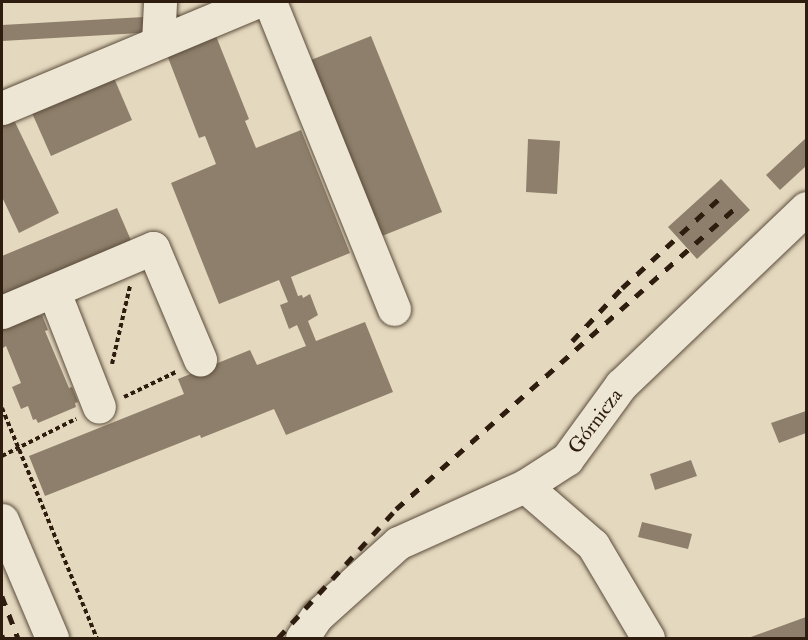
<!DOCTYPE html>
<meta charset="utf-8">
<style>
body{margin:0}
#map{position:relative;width:808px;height:640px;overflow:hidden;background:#e4d9bf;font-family:"IM FELL Double Pica",serif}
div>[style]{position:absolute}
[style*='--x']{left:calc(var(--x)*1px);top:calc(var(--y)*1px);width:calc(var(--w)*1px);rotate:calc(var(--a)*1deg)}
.building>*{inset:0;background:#8d7f6b}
.path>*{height:4px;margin-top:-2px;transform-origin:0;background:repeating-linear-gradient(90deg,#2e1d0f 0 4.5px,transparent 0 7.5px)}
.roads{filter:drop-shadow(0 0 2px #5c4c3b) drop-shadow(0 0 2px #5c4c3b)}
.minor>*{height:33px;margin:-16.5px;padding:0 16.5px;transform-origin:16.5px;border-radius:16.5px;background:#ede6d5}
.rail>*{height:4.5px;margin-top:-2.25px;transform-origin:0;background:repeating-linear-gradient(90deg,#2e1d0f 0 10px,transparent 0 20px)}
span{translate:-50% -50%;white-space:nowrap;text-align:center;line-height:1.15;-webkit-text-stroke:6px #ede6d5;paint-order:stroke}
.street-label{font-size:20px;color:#2e1d0f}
.frame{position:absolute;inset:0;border:3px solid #2e1d0f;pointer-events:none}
</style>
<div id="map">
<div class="building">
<div style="clip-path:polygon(179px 15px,216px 36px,249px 119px,245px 121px,256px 148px,301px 130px,350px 253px,291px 277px,298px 296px,302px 295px,303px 298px,310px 294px,318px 315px,308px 321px,316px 341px,365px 322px,393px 392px,286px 435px,274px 409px,201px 438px,200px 435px,45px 496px,29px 456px,184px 394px,178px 379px,250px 350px,257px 365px,306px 346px,297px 325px,289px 329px,280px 305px,288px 302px,279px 280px,219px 304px,171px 183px,216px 164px,205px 136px,199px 138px,167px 55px,175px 31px,2px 41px,2px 25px)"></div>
<div style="clip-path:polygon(371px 36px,442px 212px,382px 236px,311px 60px)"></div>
<div style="clip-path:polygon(114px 78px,132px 120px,51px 156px,32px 113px)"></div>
<div style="clip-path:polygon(13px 118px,59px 213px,19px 233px,2px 197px,2px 124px)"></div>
<div style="clip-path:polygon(806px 138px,806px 166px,780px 190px,766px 175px)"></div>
<div style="clip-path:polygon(528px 139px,560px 141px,557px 194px,526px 192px)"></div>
<div style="clip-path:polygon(721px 179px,750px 210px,697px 259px,668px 227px)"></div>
<div style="clip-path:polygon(117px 208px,133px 245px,2px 301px,2px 256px)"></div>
<div style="clip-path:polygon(37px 312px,39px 316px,42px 315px,48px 330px,45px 331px,69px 388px,72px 387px,78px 402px,75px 403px,76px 407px,38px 423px,36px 419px,33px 420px,28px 406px,21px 409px,12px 387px,21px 383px,6px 346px,3px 348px,2px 344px,2px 327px)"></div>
<div style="clip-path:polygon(806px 411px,806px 433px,779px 443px,771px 423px)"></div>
<div style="clip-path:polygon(691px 460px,697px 476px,655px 490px,650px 474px)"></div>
<div style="clip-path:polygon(642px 522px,692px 534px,688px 549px,638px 537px)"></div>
<div style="clip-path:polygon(806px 617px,806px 638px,748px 638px)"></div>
</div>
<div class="path">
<div style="--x:112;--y:364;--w:80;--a:-77"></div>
<div style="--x:124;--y:397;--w:58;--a:-25.7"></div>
<div style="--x:2;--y:408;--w:249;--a:67.6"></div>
<div style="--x:2;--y:456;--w:83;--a:-26.6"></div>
</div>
<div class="roads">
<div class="minor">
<div style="--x:270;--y:2;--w:331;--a:68"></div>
<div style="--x:158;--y:42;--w:40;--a:-87.1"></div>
<div style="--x:2;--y:108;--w:274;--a:-22.7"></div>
<div style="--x:54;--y:292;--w:123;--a:68.6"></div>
<div style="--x:2;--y:312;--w:164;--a:-23"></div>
<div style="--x:153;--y:248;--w:121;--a:67.1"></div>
<div style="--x:525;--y:486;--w:90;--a:40.9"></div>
<div style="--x:593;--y:545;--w:108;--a:59.4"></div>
<div style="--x:2;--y:520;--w:128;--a:67"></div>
<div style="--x:302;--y:638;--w:27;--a:-56"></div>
<div style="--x:317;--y:616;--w:109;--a:-42"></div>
<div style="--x:398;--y:543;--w:139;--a:-24.2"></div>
<div style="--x:525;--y:486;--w:50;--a:-32.7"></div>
<div style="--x:567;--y:459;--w:92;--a:-53.9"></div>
<div style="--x:621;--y:385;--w:256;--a:-43.7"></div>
</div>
</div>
<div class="rail">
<div style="--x:572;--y:341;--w:73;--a:-46.7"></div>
<div style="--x:622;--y:288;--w:137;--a:-42.6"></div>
<div style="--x:2;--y:596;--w:45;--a:69.1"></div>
<div style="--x:2;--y:635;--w:3;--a:72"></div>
<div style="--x:278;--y:638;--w:175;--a:-47.5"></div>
<div style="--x:396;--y:509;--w:451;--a:-41.6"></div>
</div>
<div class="street-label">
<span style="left:595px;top:421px;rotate:-53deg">Górnicza</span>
</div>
<div class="frame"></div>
</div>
